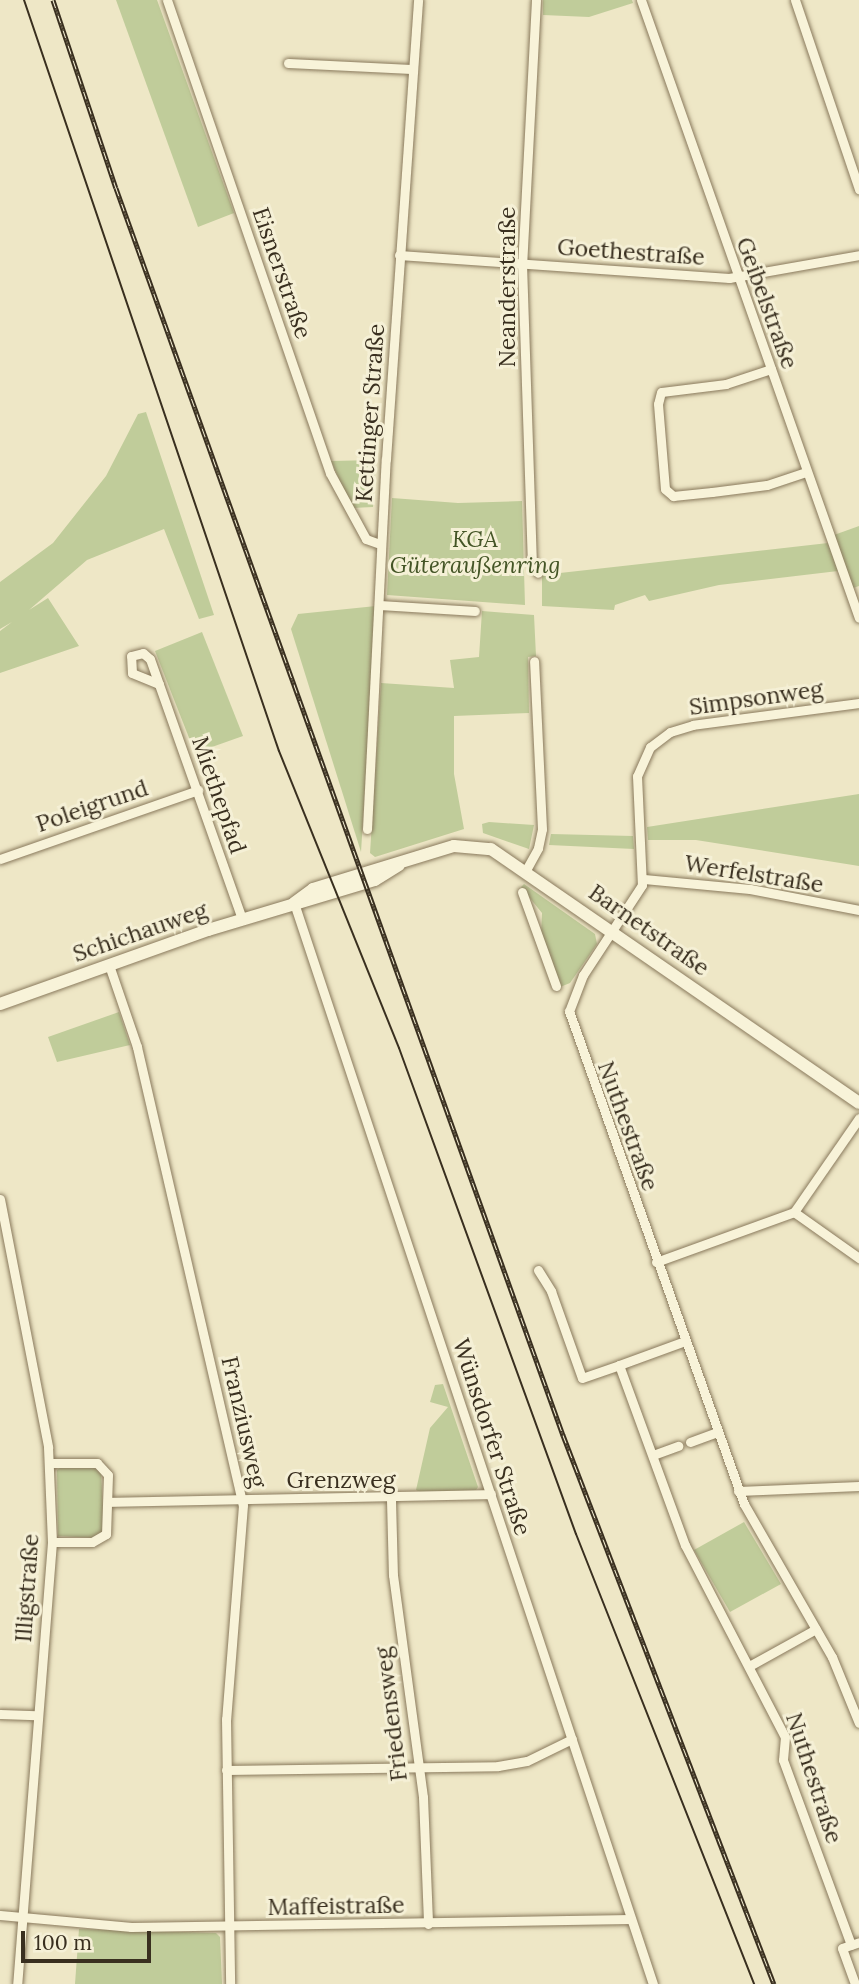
<!DOCTYPE html>
<meta charset="utf-8">
<style>
body{margin:0}
#map{position:relative;width:859px;height:1984px;overflow:hidden;background:#eee7c6;font-family:Lora,serif}
div>[style]{position:absolute}
[style*='--x']{left:calc(var(--x)*1px);top:calc(var(--y)*1px);width:calc(var(--w)*1px);rotate:calc(var(--a)*1deg)}
.green>*{inset:0;background:#c0cc9a}
.roads{filter:drop-shadow(0 0 2px #89795c) drop-shadow(0 0 2px #89795c)}
.street>*{height:9px;margin:-4.5px;padding:0 4.5px;transform-origin:4.5px;border-radius:4.5px;background:#f8f3d9}
.secondary>*{height:12px;margin:-6px;padding:0 6px;transform-origin:6px;border-radius:6px;background:#f8f3d9}
.tram>*{height:2px;margin:-1px;padding:0 1px;transform-origin:1px;border-radius:1px;background:#392f1f}
.rail>*{height:5px;margin-top:-2.5px;transform-origin:0;background:repeating-linear-gradient(90deg,#f5f0d6 0 8px,#392f1f 0 16px);box-sizing:border-box;border-block:2px solid #392f1f}
span{translate:-50% -50%;white-space:nowrap;text-align:center;line-height:1.15;-webkit-text-stroke:6px #f5f0d6;paint-order:stroke}
.street-label{font-size:23px;color:#392f1f}
.park-label{font-size:23px;color:#445526;font-style:italic}
.scale{position:absolute;left:21px;top:1931px;width:130px;height:32px;box-sizing:border-box;border:4px solid #392f1f;border-top:0;padding-left:9px;font-size:21px;line-height:24px;white-space:nowrap;color:#392f1f;-webkit-text-stroke:5px #f5f0d6;paint-order:stroke}
</style>
<div id="map">
<div class="green">
<div style="clip-path:polygon(116px 0,157px 0,234px 213px,198px 227px)"></div>
<div style="clip-path:polygon(543px 0,632px 0,633px 3px,589px 17px,543px 15px)"></div>
<div style="clip-path:polygon(146px 412px,214px 615px,199px 619px,164px 529px,87px 560px,29px 610px,48px 598px,79px 646px,0 673px,0 631px,12px 622px,0 629px,0 582px,53px 543px,106px 476px,138px 414px)"></div>
<div style="clip-path:polygon(376px 460px,373px 507px,352px 508px,331px 461px)"></div>
<div style="clip-path:polygon(392px 498px,458px 503px,522px 501px,525px 605px,387px 595px)"></div>
<div style="clip-path:polygon(859px 526px,859px 586px,853px 588px,834px 535px)"></div>
<div style="clip-path:polygon(828px 543px,838px 571px,719px 585px,649px 601px,645px 595px,615px 605px,614px 610px,542px 606px,542px 575px)"></div>
<div style="clip-path:polygon(376px 606px,361px 852px,291px 629px,298px 614px)"></div>
<div style="clip-path:polygon(482px 611px,534px 615px,536px 656px,528px 657px,529px 713px,454px 716px,454px 774px,464px 829px,375px 857px,370px 853px,381px 683px,454px 688px,450px 660px,479px 657px)"></div>
<div style="clip-path:polygon(202px 632px,243px 736px,195px 753px,155px 651px)"></div>
<div style="clip-path:polygon(859px 794px,859px 866px,696px 840px,648px 840px,647px 827px)"></div>
<div style="clip-path:polygon(489px 822px,534px 825px,529px 849px,483px 833px,482px 824px)"></div>
<div style="clip-path:polygon(551px 834px,633px 836px,634px 849px,549px 845px)"></div>
<div style="clip-path:polygon(524px 884px,595px 934px,597px 944px,570px 983px,560px 987px,541px 936px,542px 913px,521px 887px)"></div>
<div style="clip-path:polygon(119px 1012px,130px 1045px,57px 1062px,48px 1037px)"></div>
<div style="clip-path:polygon(443px 1384px,478px 1487px,476px 1490px,422px 1493px,416px 1490px,430px 1428px,448px 1407px,430px 1402px,435px 1385px)"></div>
<div style="clip-path:polygon(61px 1467px,92px 1467px,101px 1472px,104px 1530px,95px 1538px,58px 1536px,57px 1470px)"></div>
<div style="clip-path:polygon(744px 1522px,781px 1584px,730px 1612px,694px 1550px)"></div>
<div style="clip-path:polygon(79px 1929px,216px 1933px,220px 1937px,222px 1984px,75px 1984px)"></div>
</div>
<div class="roads">
<div class="street">
<div style="--x:167;--y:0;--w:500;--a:70.99"></div>
<div style="--x:330;--y:473;--w:75;--a:61.4"></div>
<div style="--x:366;--y:539;--w:15;--a:20"></div>
<div style="--x:536;--y:0;--w:264;--a:93"></div>
<div style="--x:522;--y:264;--w:296;--a:88.1"></div>
<div style="--x:532;--y:560;--w:14;--a:65"></div>
<div style="--x:641;--y:0;--w:655;--a:70.57"></div>
<div style="--x:795;--y:0;--w:200;--a:71.3"></div>
<div style="--x:288;--y:63;--w:124;--a:2.8"></div>
<div style="--x:399;--y:255;--w:331;--a:4"></div>
<div style="--x:729;--y:278;--w:132;--a:-10"></div>
<div style="--x:771;--y:369;--w:47;--a:161.6"></div>
<div style="--x:726;--y:384;--w:65;--a:173"></div>
<div style="--x:661;--y:392;--w:12;--a:104"></div>
<div style="--x:658;--y:404;--w:85;--a:85.3"></div>
<div style="--x:665;--y:489;--w:11;--a:41"></div>
<div style="--x:673;--y:496;--w:39;--a:-6"></div>
<div style="--x:712;--y:492;--w:55;--a:-7.3"></div>
<div style="--x:767;--y:485;--w:41;--a:-18.4"></div>
<div style="--x:380;--y:605;--w:95;--a:3.6"></div>
<div style="--x:159;--y:684;--w:29;--a:-158"></div>
<div style="--x:132;--y:673;--w:17;--a:-93"></div>
<div style="--x:131;--y:656;--w:12;--a:-14"></div>
<div style="--x:143;--y:653;--w:9;--a:41"></div>
<div style="--x:150;--y:659;--w:276;--a:70.5"></div>
<div style="--x:859;--y:703;--w:167;--a:172.5"></div>
<div style="--x:693;--y:725;--w:24;--a:163"></div>
<div style="--x:670;--y:732;--w:25;--a:143"></div>
<div style="--x:650;--y:747;--w:32;--a:114"></div>
<div style="--x:637;--y:776;--w:109;--a:87.4"></div>
<div style="--x:642;--y:885;--w:108;--a:123.2"></div>
<div style="--x:583;--y:975;--w:39;--a:111"></div>
<div style="--x:569;--y:1011;--w:523;--a:70.46"></div>
<div style="--x:744;--y:1504;--w:177;--a:60.1"></div>
<div style="--x:832;--y:1657;--w:71;--a:67.8"></div>
<div style="--x:367;--y:829;--w:370;--a:-87.1"></div>
<div style="--x:386;--y:459;--w:460;--a:-86"></div>
<div style="--x:0;--y:859;--w:210;--a:-19.2"></div>
<div style="--x:526;--y:870;--w:25;--a:-61"></div>
<div style="--x:538;--y:848;--w:19;--a:-78"></div>
<div style="--x:542;--y:829;--w:168;--a:-92.7"></div>
<div style="--x:644;--y:879;--w:106;--a:5.4"></div>
<div style="--x:750;--y:889;--w:111;--a:10.9"></div>
<div style="--x:522;--y:892;--w:100;--a:70.1"></div>
<div style="--x:294;--y:903;--w:1139;--a:71.63"></div>
<div style="--x:109;--y:965;--w:87;--a:71.1"></div>
<div style="--x:137;--y:1047;--w:470;--a:77"></div>
<div style="--x:243;--y:1505;--w:215;--a:94.5"></div>
<div style="--x:226;--y:1719;--w:265;--a:89.1"></div>
<div style="--x:0;--y:1199;--w:253;--a:79"></div>
<div style="--x:48;--y:1447;--w:95;--a:87.6"></div>
<div style="--x:52;--y:1542;--w:443;--a:94.5"></div>
<div style="--x:794;--y:1212;--w:80;--a:35.3"></div>
<div style="--x:656;--y:1262;--w:147;--a:-19.9"></div>
<div style="--x:794;--y:1212;--w:114;--a:-55.3"></div>
<div style="--x:538;--y:1270;--w:25;--a:58"></div>
<div style="--x:551;--y:1291;--w:92;--a:70.4"></div>
<div style="--x:582;--y:1378;--w:39;--a:-19"></div>
<div style="--x:685;--y:1341;--w:70;--a:160"></div>
<div style="--x:619;--y:1365;--w:192;--a:69.9"></div>
<div style="--x:685;--y:1545;--w:216;--a:62.5"></div>
<div style="--x:785;--y:1737;--w:23;--a:95"></div>
<div style="--x:783;--y:1760;--w:197;--a:69.8"></div>
<div style="--x:690;--y:1442;--w:29;--a:-20"></div>
<div style="--x:653;--y:1455;--w:27;--a:-20"></div>
<div style="--x:50;--y:1463;--w:47;--a:0"></div>
<div style="--x:97;--y:1463;--w:16;--a:47"></div>
<div style="--x:108;--y:1475;--w:59;--a:91.9"></div>
<div style="--x:106;--y:1534;--w:16;--a:150"></div>
<div style="--x:92;--y:1542;--w:40;--a:180"></div>
<div style="--x:738;--y:1491;--w:121;--a:-2.4"></div>
<div style="--x:391;--y:1500;--w:75;--a:88.5"></div>
<div style="--x:393;--y:1575;--w:224;--a:82.3"></div>
<div style="--x:423;--y:1797;--w:127;--a:87.7"></div>
<div style="--x:108;--y:1502;--w:383;--a:-1.2"></div>
<div style="--x:751;--y:1665;--w:74;--a:-29"></div>
<div style="--x:0;--y:1714;--w:36;--a:2"></div>
<div style="--x:226;--y:1770;--w:272;--a:-0.8"></div>
<div style="--x:498;--y:1766;--w:29;--a:-10"></div>
<div style="--x:527;--y:1761;--w:50;--a:-26.1"></div>
<div style="--x:0;--y:1915;--w:132;--a:5.2"></div>
<div style="--x:131;--y:1927;--w:500;--a:-0.92"></div>
<div style="--x:855;--y:1984;--w:38;--a:-110"></div>
<div style="--x:842;--y:1948;--w:18;--a:-19"></div>
</div>
<div class="secondary">
<div style="--x:294;--y:903;--w:24;--a:-36"></div>
<div style="--x:313;--y:889;--w:147;--a:-17"></div>
<div style="--x:454;--y:846;--w:37;--a:5"></div>
<div style="--x:491;--y:849;--w:447;--a:34.6"></div>
<div style="--x:0;--y:1004;--w:221;--a:-19.6"></div>
<div style="--x:208;--y:930;--w:174;--a:-16.7"></div>
<div style="--x:375;--y:880;--w:28;--a:-32"></div>
</div>
</div>
<div class="tram">
<div style="--x:24;--y:0;--w:793;--a:71.25"></div>
<div style="--x:279;--y:751;--w:320;--a:68"></div>
<div style="--x:399;--y:1048;--w:517;--a:69.99"></div>
<div style="--x:576;--y:1534;--w:484;--a:68.4"></div>
</div>
<div class="rail">
<div style="--x:53;--y:0;--w:198;--a:71.5"></div>
<div style="--x:116;--y:188;--w:1325;--a:70.28"></div>
<div style="--x:563;--y:1435;--w:588;--a:68.98"></div>
</div>
<div class="street-label">
<span style="left:631px;top:252px;rotate:4deg">Goethestraße</span>
<span style="left:282px;top:273px;rotate:71deg">Eisnerstraße</span>
<span style="left:507px;top:287px;rotate:-90deg">Neanderstraße</span>
<span style="left:767px;top:303px;rotate:70deg">Geibelstraße</span>
<span style="left:370px;top:413px;rotate:-86deg">Kettinger Straße</span>
<span style="left:756px;top:698px;rotate:-8deg">Simpsonweg</span>
<span style="left:219px;top:795px;rotate:71deg">Miethepfad</span>
<span style="left:92px;top:806px;rotate:-19deg">Poleigrund</span>
<span style="left:754px;top:874px;rotate:9deg">Werfelstraße</span>
<span style="left:649px;top:930px;rotate:35deg">Barnetstraße</span>
<span style="left:140px;top:932px;rotate:-19deg">Schichauweg</span>
<span style="left:628px;top:1126px;rotate:70deg">Nuthestraße</span>
<span style="left:244px;top:1422px;rotate:77deg">Franziusweg</span>
<span style="left:492px;top:1437px;rotate:72deg">Wünsdorfer Straße</span>
<span style="left:341px;top:1480px">Grenzweg</span>
<span style="left:27px;top:1588px;rotate:-86deg">Illigstraße</span>
<span style="left:391px;top:1714px;rotate:-97deg">Friedensweg</span>
<span style="left:814px;top:1778px;rotate:72deg">Nuthestraße</span>
<span style="left:336px;top:1906px;rotate:-1deg">Maffeistraße</span>
</div>
<div class="park-label">
<span style="left:475px;top:552px">KGA<br>Güteraußenring</span>
</div>
<div class="scale">100 m</div>
</div>
